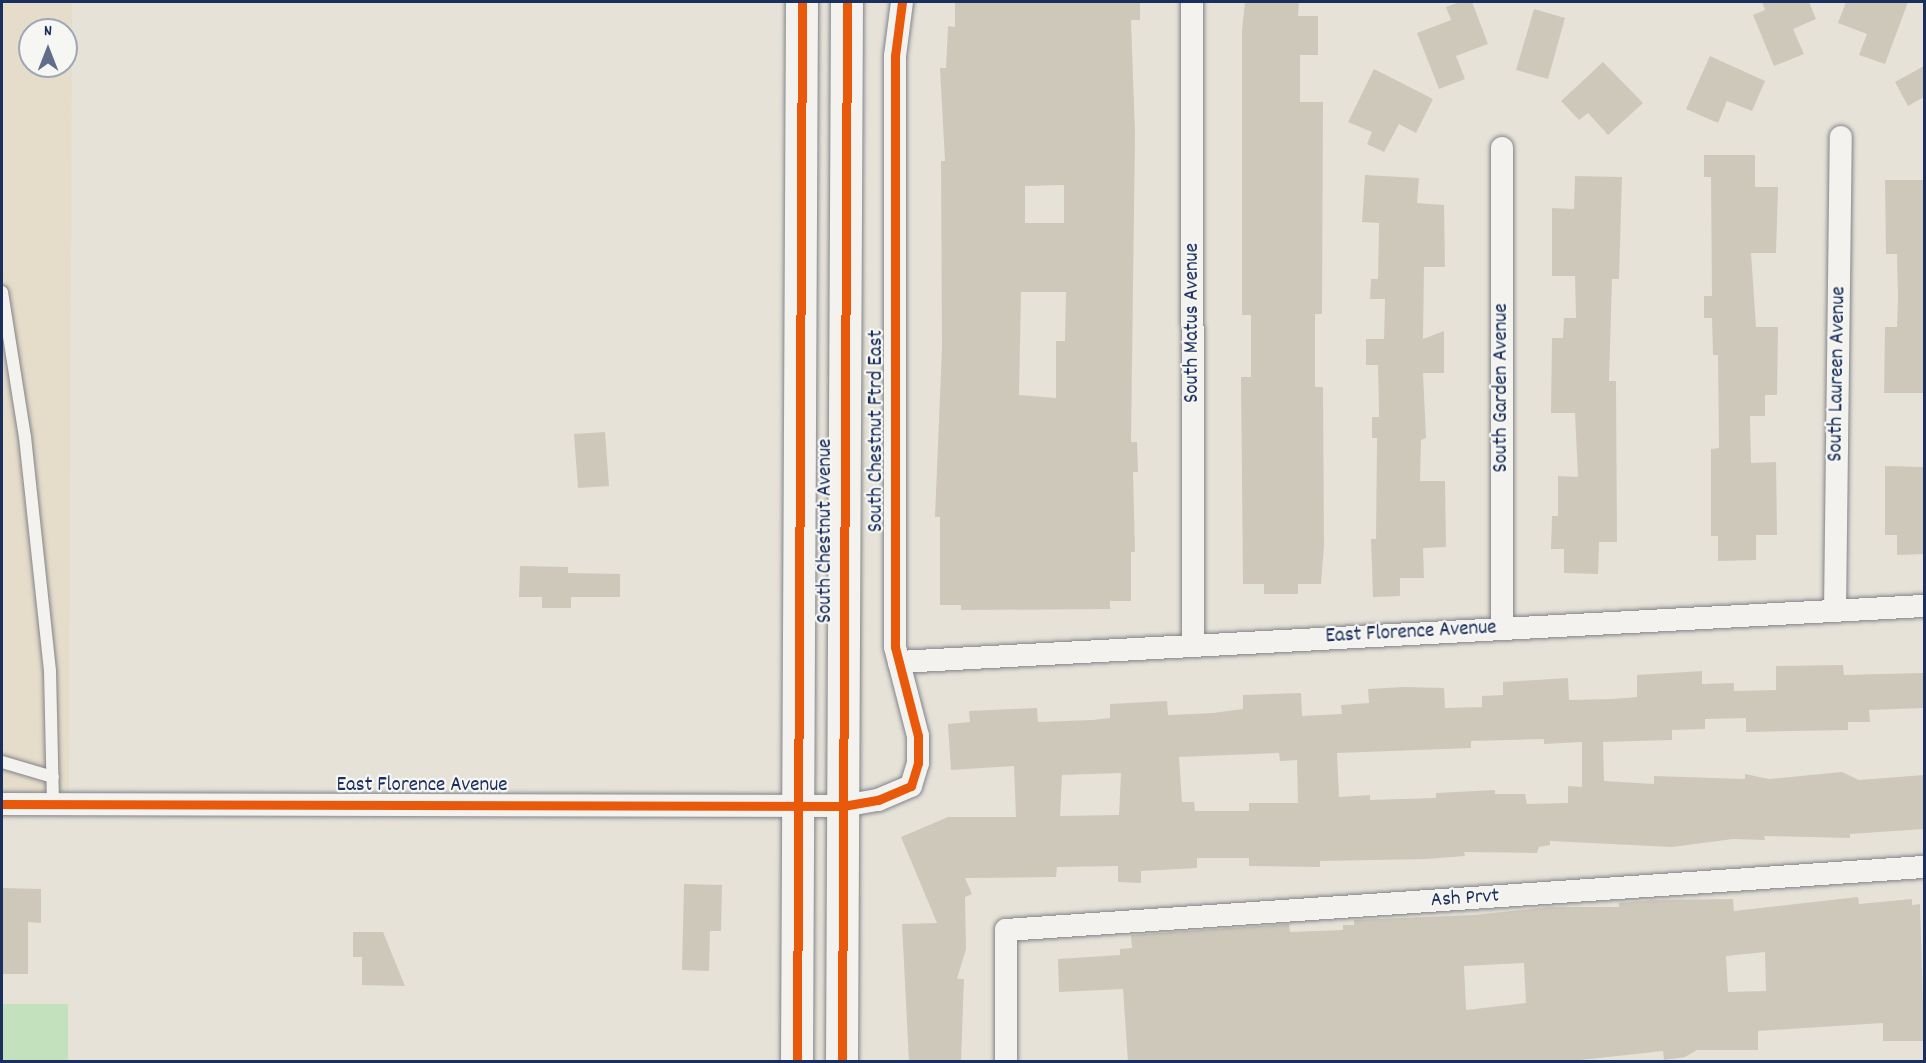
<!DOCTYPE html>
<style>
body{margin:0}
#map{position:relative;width:1926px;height:1063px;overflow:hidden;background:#e6e2d8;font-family:Dekko,sans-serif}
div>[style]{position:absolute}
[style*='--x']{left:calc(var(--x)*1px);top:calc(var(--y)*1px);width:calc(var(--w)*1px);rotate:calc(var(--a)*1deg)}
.built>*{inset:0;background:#e5dcc9}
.green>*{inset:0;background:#c2e1bc}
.building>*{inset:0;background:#cec8ba}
.roads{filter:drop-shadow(0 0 2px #828489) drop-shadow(0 0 2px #828489)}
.service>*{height:12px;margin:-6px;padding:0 6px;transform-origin:6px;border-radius:6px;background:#f3f2ef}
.minor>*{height:22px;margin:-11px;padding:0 11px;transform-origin:11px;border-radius:11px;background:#f3f2ef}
.secondary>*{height:32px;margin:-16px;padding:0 16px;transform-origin:16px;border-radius:16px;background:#f3f2ef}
.cycleway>*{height:9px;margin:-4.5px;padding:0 4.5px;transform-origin:4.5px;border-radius:4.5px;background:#e8590c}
span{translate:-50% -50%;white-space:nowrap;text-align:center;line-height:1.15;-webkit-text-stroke:4.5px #f6f6f2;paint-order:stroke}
.street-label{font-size:21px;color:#1b2f5e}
.frame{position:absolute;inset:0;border:3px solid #1b2f5e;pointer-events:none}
.north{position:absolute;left:18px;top:18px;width:60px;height:60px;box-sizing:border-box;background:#f6f6f2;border:2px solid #9ea6b7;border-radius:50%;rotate:0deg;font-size:16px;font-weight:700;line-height:24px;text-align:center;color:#1b2f5e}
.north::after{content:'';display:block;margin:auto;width:21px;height:27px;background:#626e89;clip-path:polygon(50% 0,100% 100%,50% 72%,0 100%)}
</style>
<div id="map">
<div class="built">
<div style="clip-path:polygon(evenodd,2px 2px,72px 2px,69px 792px,2px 792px,2px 2px,30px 30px,66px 30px,66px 66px,30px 66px,30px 30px)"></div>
</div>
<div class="green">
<div style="clip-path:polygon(2px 1004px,68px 1004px,68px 1061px,2px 1061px)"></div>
</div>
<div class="building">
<div style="clip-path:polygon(evenodd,955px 2px,1140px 2px,1140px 20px,1131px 20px,1135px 133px,1131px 442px,1137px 442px,1138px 472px,1133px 472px,1135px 552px,1131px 552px,1131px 601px,1110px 601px,1110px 609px,961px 610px,961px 605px,940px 605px,940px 517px,935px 517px,942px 347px,941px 161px,945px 161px,940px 68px,946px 68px,948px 26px,955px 27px,955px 2px,1064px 185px,1064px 223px,1025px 223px,1025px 186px,1064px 185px,955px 2px,1021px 292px,1066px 292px,1065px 341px,1056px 341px,1056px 398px,1019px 395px,1021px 292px)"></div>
<div style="clip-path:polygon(1245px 2px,1299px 2px,1298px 16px,1318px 16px,1318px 55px,1300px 55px,1300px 102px,1323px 102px,1322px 314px,1315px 314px,1315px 387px,1323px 387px,1324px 545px,1321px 584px,1298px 584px,1298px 594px,1264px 594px,1264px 584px,1243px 584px,1241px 377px,1251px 377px,1251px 315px,1242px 315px,1242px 30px)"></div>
<div style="clip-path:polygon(1460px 2px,1472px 2px,1488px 44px,1456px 56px,1465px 79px,1439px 89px,1417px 33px,1451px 20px,1446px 7px)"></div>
<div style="clip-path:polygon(1762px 2px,1809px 2px,1816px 19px,1793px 29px,1804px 54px,1774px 66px,1753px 15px,1765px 10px)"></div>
<div style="clip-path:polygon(1846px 2px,1908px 2px,1885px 64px,1859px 55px,1867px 34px,1838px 23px)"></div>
<div style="clip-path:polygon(1534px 9px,1565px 18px,1548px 79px,1516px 70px)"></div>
<div style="clip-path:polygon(1710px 56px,1765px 81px,1752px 111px,1727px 101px,1718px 123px,1686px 109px)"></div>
<div style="clip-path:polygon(1603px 62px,1643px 103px,1608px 135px,1588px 113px,1579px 120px,1561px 101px)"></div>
<div style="clip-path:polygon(1924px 66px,1924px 97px,1908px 106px,1895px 82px)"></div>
<div style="clip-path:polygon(1374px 69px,1433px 99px,1416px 133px,1399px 124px,1384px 152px,1367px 144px,1372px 132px,1348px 122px)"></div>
<div style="clip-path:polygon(1704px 155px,1755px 155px,1755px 187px,1778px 187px,1776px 253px,1751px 253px,1756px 327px,1778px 327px,1777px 395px,1765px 395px,1765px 416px,1750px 416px,1751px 463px,1776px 462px,1777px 535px,1756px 535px,1756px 560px,1718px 561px,1718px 536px,1711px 536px,1711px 449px,1719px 448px,1718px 355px,1713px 355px,1712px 318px,1704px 318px,1704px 296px,1712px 296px,1711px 177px,1704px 177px)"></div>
<div style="clip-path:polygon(1365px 175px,1419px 178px,1417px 203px,1444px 205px,1445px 267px,1424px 267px,1423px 339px,1444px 331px,1444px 373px,1423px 373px,1426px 438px,1421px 440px,1420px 481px,1445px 481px,1446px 547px,1423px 548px,1424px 578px,1400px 578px,1400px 596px,1373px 597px,1371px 539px,1376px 539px,1377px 438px,1372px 438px,1372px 417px,1379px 417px,1378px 365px,1366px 365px,1366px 339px,1384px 339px,1385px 299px,1370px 299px,1371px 279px,1378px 279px,1379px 223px,1362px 222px)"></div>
<div style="clip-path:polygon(1575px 176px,1622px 177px,1619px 279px,1612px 279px,1609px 381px,1616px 381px,1617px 542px,1599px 542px,1598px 574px,1564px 573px,1564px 549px,1551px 549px,1552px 516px,1558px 516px,1558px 476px,1578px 477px,1575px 413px,1551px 413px,1552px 338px,1563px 338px,1564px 318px,1576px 318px,1575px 276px,1552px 276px,1552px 208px,1574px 209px)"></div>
<div style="clip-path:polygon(1885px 180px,1924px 180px,1924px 393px,1884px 393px,1885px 327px,1897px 327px,1898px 298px,1897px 254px,1886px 254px)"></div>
<div style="clip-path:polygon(605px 432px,609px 486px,578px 488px,574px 434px)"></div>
<div style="clip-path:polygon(1885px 466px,1924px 467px,1924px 554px,1897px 555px,1897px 535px,1885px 535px)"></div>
<div style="clip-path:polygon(520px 566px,568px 567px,568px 573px,620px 574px,620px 597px,571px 597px,571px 608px,542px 608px,542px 597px,519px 597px)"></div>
<div style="clip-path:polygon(evenodd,1843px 665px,1844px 675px,1924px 673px,1924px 708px,1869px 710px,1870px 722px,1848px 722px,1848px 730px,1746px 732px,1746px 718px,1705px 719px,1705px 729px,1672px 730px,1672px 740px,1603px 742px,1604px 781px,1654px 784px,1654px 776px,1745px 779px,1745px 774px,1769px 779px,1842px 772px,1859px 780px,1924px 775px,1924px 829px,1850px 834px,1850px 838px,1764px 836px,1765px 840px,1733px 839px,1672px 847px,1550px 841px,1550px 845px,1539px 847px,1537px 853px,1464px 852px,1465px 856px,1427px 859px,1320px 861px,1320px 867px,1249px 866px,1249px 858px,1197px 858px,1197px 868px,1141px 871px,1141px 883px,1118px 882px,1118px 866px,1057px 867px,1056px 877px,965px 878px,972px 894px,965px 897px,966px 949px,957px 979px,964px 979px,961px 1062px,909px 1062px,902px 924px,937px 923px,901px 837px,948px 817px,1016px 817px,1014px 766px,951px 770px,948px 724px,970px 722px,969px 711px,1037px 708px,1038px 722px,1093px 720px,1110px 718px,1110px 704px,1167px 701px,1168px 715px,1213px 713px,1243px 709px,1243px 695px,1301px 693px,1302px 716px,1342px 714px,1341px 705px,1369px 703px,1368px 689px,1404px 687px,1444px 688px,1445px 708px,1482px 707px,1482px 696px,1503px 695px,1503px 682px,1568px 678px,1569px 700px,1612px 699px,1637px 697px,1637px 675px,1702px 671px,1702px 684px,1734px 683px,1734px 691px,1776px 690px,1776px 666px,1843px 665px,1544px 739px,1544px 744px,1582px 742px,1582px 787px,1568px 786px,1568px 803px,1527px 804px,1525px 794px,1495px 794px,1495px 790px,1436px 793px,1436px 798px,1370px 800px,1370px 795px,1339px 797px,1337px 753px,1471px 748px,1471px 741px,1544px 739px,1843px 665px,1279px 753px,1280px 761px,1297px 760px,1298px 803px,1249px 803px,1249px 811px,1195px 811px,1194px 802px,1182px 802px,1179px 757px,1279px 753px,1843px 665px,1121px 773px,1119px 815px,1060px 816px,1062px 775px,1121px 773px)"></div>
<div style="clip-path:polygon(684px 884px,722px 885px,721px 931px,710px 931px,709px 971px,682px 970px)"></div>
<div style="clip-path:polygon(2px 888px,41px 889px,41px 923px,28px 922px,28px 974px,2px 974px)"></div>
<div style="clip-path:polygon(evenodd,1858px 897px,1859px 904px,1912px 899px,1912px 905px,1920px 904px,1924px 1041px,1883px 1041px,1883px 1023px,1758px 1031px,1758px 1050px,1697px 1050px,1685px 1057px,1664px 1060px,1663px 1051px,1562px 1062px,1128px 1062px,1123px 989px,1059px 992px,1058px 959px,1120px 955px,1120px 949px,1132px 948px,1131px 935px,1289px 924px,1290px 932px,1343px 930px,1343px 925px,1354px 925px,1354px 920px,1474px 915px,1550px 907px,1619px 907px,1619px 903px,1656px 900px,1733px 899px,1734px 911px,1858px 897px,1765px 952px,1766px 991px,1728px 992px,1726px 956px,1765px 952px,1858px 897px,1524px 963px,1526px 1003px,1466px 1010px,1464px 966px,1524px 963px)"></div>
<div style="clip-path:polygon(353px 932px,383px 932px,405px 986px,362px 985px,362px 957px,353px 957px)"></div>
</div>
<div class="roads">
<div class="service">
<div style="--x:2;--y:292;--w:147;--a:81"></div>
<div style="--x:25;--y:437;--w:235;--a:83.9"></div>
<div style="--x:50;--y:671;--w:133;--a:88.7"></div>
<div style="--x:2;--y:762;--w:53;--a:16.4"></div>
</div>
<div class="minor">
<div style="--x:1192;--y:2;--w:643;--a:89.91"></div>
<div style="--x:1502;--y:148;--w:480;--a:90"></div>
<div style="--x:1835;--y:610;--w:473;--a:-89.3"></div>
<div style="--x:899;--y:662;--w:1027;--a:-3.13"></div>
<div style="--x:2;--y:804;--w:841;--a:0.14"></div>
<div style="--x:843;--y:806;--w:36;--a:-10"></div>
<div style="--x:878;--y:800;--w:36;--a:-23"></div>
<div style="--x:911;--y:786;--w:24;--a:-73"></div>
<div style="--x:918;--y:763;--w:27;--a:-90"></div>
<div style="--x:918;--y:736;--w:92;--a:-104.5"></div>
<div style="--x:895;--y:647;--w:591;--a:-90"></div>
<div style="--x:895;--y:56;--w:54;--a:-82.6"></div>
<div style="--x:1006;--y:1062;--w:132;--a:-90"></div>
<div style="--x:1006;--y:930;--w:920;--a:-3.93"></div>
</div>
<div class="secondary">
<div style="--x:797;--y:1062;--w:1060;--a:-89.73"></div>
<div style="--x:842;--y:1062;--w:1060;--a:-89.73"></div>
</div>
</div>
<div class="cycleway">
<div style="--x:2;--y:804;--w:841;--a:0.14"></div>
<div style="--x:843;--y:806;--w:36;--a:-10"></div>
<div style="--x:878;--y:800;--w:36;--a:-23"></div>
<div style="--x:911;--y:786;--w:24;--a:-73"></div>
<div style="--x:918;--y:763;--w:27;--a:-90"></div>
<div style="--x:918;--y:736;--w:92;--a:-104.5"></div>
<div style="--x:895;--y:647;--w:591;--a:-90"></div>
<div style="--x:895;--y:56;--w:54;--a:-82.6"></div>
<div style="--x:797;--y:1062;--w:1060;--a:-89.73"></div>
<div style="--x:842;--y:1062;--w:1060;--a:-89.73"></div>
</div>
<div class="street-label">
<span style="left:1193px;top:323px;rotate:-90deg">South Matus Avenue</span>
<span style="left:1838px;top:374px;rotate:-89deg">South Laureen Avenue</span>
<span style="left:1502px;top:388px;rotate:-90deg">South Garden Avenue</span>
<span style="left:877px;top:431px;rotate:-90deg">South Chestnut Ftrd East</span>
<span style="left:826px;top:531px;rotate:-90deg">South Chestnut Avenue</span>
<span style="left:1411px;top:633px;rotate:-3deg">East Florence Avenue</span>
<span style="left:422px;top:786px">East Florence Avenue</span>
<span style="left:1465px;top:899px;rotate:-4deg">Ash Prvt</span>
</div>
<div class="frame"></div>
<div class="north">N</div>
</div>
